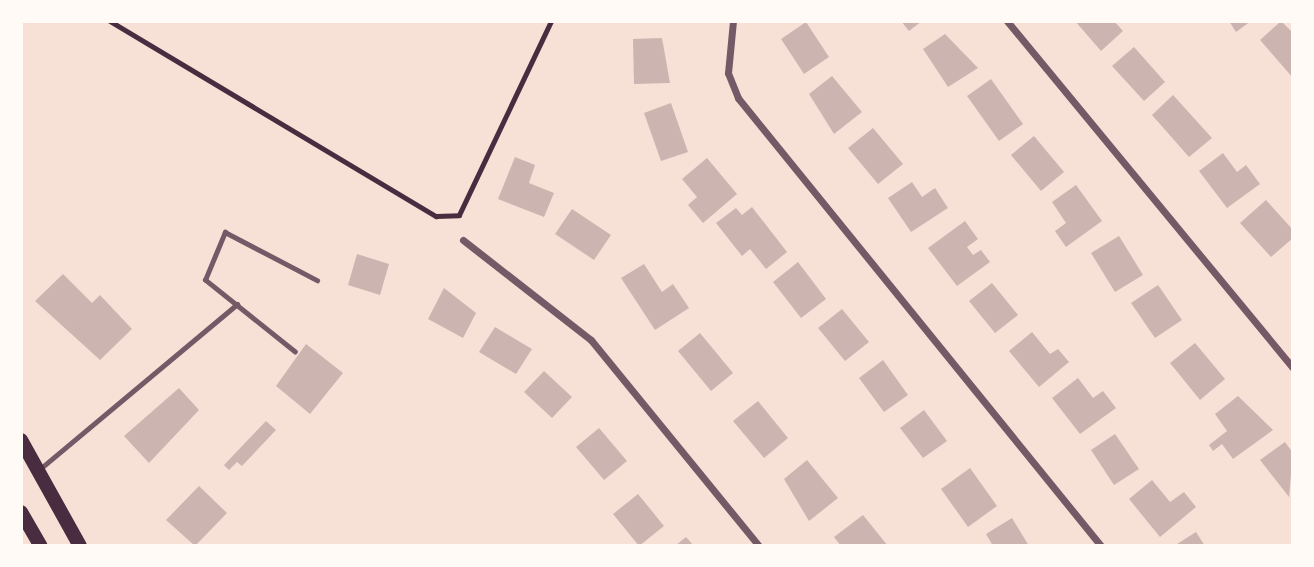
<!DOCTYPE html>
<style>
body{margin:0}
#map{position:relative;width:1314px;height:567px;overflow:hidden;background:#f7e1d7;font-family:"Libre Baskerville",serif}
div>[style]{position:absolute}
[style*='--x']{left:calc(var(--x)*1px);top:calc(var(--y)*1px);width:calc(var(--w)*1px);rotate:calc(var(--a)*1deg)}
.building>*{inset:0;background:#ccb4b1}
.path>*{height:4.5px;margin:-2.25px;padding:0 2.25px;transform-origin:2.25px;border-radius:2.25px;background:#4a2c40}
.service>*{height:4.5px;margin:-2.25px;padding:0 2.25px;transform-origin:2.25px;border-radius:2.25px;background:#755966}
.minor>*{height:7px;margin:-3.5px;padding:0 3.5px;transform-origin:3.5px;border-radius:3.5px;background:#755966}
.secondary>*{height:14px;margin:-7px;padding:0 7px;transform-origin:7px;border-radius:7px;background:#4a2c40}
span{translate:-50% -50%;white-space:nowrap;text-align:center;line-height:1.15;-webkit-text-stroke:7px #fffaf5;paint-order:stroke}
.frame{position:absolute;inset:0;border:23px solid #fffaf5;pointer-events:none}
</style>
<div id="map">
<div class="building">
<div style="clip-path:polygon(901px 21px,922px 21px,909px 31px)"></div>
<div style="clip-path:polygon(1075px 21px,1114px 21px,1123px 31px,1101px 51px)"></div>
<div style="clip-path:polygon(1229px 21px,1251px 21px,1236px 32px)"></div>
<div style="clip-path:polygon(1281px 21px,1293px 33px,1293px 78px,1260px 40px)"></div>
<div style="clip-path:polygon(806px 22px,829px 57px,804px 74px,781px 39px)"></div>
<div style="clip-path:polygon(945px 34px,978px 68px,948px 87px,923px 49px)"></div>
<div style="clip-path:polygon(662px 38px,670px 83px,634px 84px,633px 39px)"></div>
<div style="clip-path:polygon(1134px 47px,1165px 82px,1144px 101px,1112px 66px)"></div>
<div style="clip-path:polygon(832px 76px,862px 112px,834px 134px,809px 94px)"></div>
<div style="clip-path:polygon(991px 79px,1023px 124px,999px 141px,967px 96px)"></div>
<div style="clip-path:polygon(1173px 95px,1212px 138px,1189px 157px,1152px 115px)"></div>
<div style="clip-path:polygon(671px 103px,688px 152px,661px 161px,644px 113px)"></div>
<div style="clip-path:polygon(873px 128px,903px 164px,878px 184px,848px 148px)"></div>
<div style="clip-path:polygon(1034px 136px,1064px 172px,1041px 191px,1011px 155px)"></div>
<div style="clip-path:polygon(1223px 153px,1237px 172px,1246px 165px,1260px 184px,1227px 208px,1199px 171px)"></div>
<div style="clip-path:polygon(515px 157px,535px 165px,529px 183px,554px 193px,544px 217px,498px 199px)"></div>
<div style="clip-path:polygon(707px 158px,737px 194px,703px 223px,688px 205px,697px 197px,682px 179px)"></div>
<div style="clip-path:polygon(912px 182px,922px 197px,935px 188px,948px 208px,911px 232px,888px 198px)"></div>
<div style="clip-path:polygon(1076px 185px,1102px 221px,1066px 247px,1055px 231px,1066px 223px,1052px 202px)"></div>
<div style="clip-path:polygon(1266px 200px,1293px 230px,1293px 238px,1271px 257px,1240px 223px)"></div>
<div style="clip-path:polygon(752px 207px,787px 252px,766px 269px,750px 249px,742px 256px,716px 223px,736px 208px,742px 215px)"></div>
<div style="clip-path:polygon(572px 209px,611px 235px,594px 260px,555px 234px)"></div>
<div style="clip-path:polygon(965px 221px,978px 239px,967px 247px,973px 255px,981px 250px,990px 262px,957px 286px,928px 248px)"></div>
<div style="clip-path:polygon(1119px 236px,1143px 275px,1115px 292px,1091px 253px)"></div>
<div style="clip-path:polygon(357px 254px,389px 264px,380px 295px,348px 285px)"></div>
<div style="clip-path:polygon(798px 262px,826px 299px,801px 318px,773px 282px)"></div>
<div style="clip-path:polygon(644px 264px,662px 292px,673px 284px,689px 308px,655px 330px,621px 278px)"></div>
<div style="clip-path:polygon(63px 274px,92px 303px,100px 295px,132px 329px,100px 360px,35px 301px)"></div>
<div style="clip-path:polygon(992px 283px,1018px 315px,995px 333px,969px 301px)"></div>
<div style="clip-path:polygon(1158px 285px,1182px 320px,1155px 338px,1131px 303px)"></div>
<div style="clip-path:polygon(444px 288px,476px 313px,463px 338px,428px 319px)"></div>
<div style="clip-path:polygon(842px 309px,869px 342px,845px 361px,818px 328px)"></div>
<div style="clip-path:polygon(495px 327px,532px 349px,516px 374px,479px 352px)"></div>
<div style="clip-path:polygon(1032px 332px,1050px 354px,1058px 349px,1069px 362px,1039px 387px,1009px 351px)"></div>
<div style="clip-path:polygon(700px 333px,733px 373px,711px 391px,678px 351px)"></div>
<div style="clip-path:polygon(1195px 343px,1225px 379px,1200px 400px,1170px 363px)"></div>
<div style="clip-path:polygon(306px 344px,343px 373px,310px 414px,276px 386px)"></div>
<div style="clip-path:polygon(883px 360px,908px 395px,884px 412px,859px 378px)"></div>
<div style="clip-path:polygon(544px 371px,572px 397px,552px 418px,524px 392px)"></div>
<div style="clip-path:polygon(1078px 378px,1093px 398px,1103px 391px,1116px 408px,1080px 434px,1052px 398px)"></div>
<div style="clip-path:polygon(179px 388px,199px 410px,149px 463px,124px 436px)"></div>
<div style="clip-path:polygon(1238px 396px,1273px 430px,1233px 459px,1222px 444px,1213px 451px,1209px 445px,1227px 431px,1215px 414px)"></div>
<div style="clip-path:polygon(758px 401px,788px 438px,764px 458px,733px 421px)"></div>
<div style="clip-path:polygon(924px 410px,947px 441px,923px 458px,900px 428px)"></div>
<div style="clip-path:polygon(266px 421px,276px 430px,242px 466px,237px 462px,229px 470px,224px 465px)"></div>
<div style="clip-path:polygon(599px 428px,627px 461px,604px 480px,576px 447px)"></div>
<div style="clip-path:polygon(1115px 434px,1139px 469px,1114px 485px,1091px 450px)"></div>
<div style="clip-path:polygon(1285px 442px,1293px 453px,1289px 497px,1260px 460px)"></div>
<div style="clip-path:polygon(807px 460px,838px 498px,809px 521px,784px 479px)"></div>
<div style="clip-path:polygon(970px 468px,997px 506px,968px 527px,941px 489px)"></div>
<div style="clip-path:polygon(1152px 480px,1170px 502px,1184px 492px,1196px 507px,1160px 537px,1129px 499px)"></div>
<div style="clip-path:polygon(199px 486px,227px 513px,195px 546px,166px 520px)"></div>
<div style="clip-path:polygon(638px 494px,664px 526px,639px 546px,613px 514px)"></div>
<div style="clip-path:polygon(863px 515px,888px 546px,841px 546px,834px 537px)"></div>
<div style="clip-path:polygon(1012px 518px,1029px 546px,993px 546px,986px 534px)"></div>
<div style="clip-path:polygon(1196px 532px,1205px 546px,1174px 546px)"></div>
<div style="clip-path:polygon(686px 537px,694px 546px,675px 546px)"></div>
</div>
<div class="path">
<div style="--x:110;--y:21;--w:380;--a:30.9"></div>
<div style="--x:436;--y:216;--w:23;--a:-2"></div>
<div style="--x:459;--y:215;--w:215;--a:-64.6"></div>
</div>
<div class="service">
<div style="--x:295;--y:352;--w:115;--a:-141.3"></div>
<div style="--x:205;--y:280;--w:52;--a:-67.4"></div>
<div style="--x:225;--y:232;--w:104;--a:27.6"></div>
<div style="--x:40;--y:469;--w:257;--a:-39.9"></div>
</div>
<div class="minor">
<div style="--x:733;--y:21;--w:52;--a:95.5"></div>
<div style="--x:728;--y:73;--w:27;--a:68"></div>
<div style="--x:738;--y:98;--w:577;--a:50.98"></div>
<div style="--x:1007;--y:21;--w:450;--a:50.5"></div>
<div style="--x:463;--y:240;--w:162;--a:38"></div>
<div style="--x:591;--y:340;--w:266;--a:50.8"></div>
</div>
<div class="secondary">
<div style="--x:21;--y:440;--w:121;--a:60.9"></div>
<div style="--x:21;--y:512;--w:39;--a:60"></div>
</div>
<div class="frame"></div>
</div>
